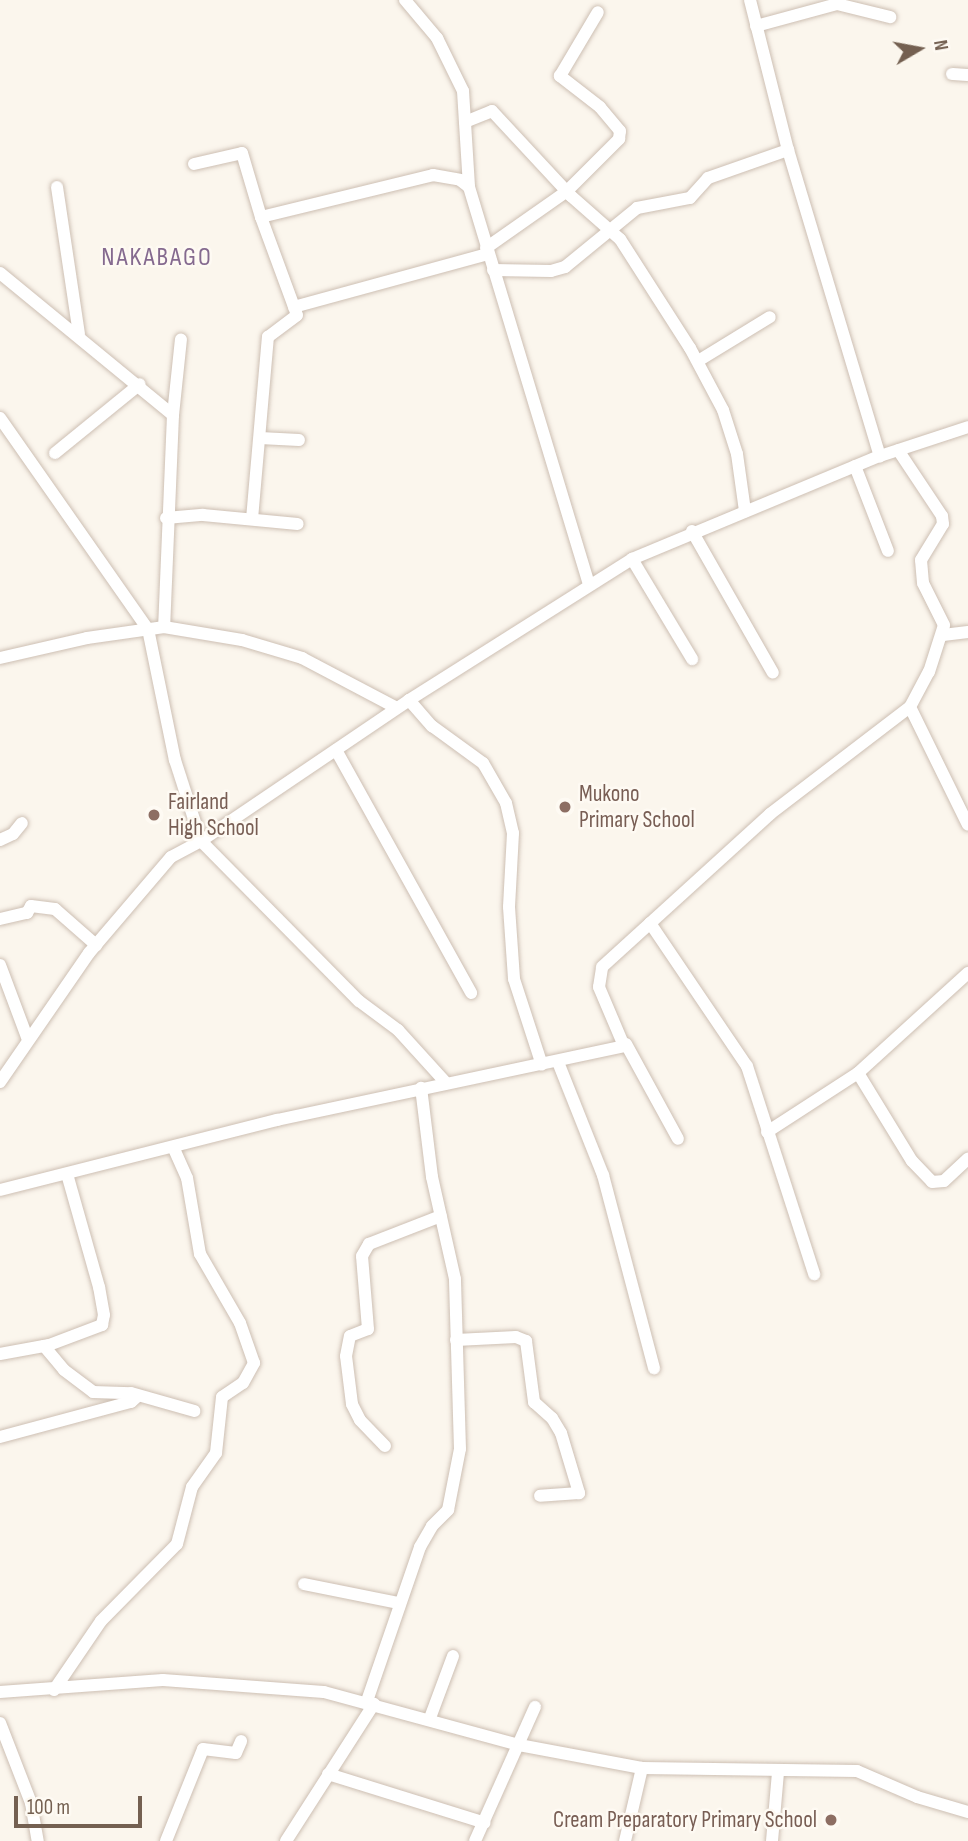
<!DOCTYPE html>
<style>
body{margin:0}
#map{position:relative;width:968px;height:1841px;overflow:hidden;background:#fbf6ed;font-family:"Sofia Sans Condensed",sans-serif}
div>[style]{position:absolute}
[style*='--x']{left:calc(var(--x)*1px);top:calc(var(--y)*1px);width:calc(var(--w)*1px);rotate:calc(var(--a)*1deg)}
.roads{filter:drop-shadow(0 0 2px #cdbfb3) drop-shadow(0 0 2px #cdbfb3)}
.minor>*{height:12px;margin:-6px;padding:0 6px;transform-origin:6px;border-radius:6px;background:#fff}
.dots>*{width:19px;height:19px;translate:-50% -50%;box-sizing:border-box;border:4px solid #fefaf3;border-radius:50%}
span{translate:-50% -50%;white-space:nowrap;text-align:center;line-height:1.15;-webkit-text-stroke:5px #fefaf3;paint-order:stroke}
.education-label{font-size:23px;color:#785e54}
.left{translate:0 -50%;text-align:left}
.right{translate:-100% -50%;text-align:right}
.quarter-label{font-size:26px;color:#856a8f;letter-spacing:2px}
.north{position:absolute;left:884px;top:14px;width:70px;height:70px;-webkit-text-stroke:5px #fefaf3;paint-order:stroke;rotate:80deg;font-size:19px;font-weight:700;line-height:28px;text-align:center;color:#746051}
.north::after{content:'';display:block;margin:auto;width:24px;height:32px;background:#746051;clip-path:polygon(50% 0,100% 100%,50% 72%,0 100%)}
.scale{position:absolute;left:14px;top:1796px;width:128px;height:32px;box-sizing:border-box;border:4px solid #746051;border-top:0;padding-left:9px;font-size:21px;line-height:24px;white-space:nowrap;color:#746051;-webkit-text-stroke:5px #fefaf3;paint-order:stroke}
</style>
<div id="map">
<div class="roads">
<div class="minor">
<div style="--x:405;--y:0;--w:50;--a:49.9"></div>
<div style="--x:437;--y:38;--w:59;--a:63.9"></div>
<div style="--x:463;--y:91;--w:96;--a:86.4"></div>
<div style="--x:469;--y:187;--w:415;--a:73.2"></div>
<div style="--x:750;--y:0;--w:155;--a:75.8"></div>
<div style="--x:788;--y:150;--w:320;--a:73.3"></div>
<div style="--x:756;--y:26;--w:84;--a:-15.2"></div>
<div style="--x:837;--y:4;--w:55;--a:13.8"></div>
<div style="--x:952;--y:74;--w:16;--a:4"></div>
<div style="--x:465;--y:122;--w:29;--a:-22"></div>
<div style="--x:492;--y:111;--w:116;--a:47.1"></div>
<div style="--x:571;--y:196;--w:65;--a:41.3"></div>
<div style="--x:620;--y:239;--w:130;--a:57.3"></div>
<div style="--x:690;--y:348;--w:70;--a:62"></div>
<div style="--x:723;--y:410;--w:46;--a:72.3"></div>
<div style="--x:737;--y:454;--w:58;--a:82"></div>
<div style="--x:194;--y:164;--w:49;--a:-12.9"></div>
<div style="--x:242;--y:153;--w:67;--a:73.5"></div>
<div style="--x:261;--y:217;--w:177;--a:-13.7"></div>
<div style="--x:433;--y:175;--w:27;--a:10"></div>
<div style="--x:460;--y:180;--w:11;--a:38"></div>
<div style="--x:57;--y:187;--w:149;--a:81.5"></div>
<div style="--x:486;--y:248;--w:99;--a:-35.1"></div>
<div style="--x:567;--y:191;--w:74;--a:-45"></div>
<div style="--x:619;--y:139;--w:8;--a:-83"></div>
<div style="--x:620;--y:131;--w:31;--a:-130"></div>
<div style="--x:600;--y:107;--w:51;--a:-142.2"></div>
<div style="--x:560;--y:76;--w:74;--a:-59.3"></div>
<div style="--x:493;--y:270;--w:58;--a:1"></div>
<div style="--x:551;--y:271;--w:15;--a:-16"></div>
<div style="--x:565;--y:267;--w:93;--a:-39.3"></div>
<div style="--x:637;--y:208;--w:54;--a:-10.7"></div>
<div style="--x:690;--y:198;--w:27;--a:-48"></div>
<div style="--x:708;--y:178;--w:85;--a:-19.3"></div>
<div style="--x:0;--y:273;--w:224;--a:39.4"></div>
<div style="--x:173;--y:415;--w:212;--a:92.4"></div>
<div style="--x:294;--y:307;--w:201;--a:-15.3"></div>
<div style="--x:698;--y:361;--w:84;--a:-31.4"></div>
<div style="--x:173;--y:415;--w:76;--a:-84"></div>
<div style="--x:0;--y:418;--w:258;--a:55"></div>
<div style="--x:148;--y:629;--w:134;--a:78.4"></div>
<div style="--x:175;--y:760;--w:85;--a:72.2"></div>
<div style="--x:201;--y:841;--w:225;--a:45.4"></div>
<div style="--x:359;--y:1001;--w:49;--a:36.6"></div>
<div style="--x:398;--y:1030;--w:72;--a:47.8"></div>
<div style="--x:260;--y:438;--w:39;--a:3"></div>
<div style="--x:55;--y:453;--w:109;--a:-39.1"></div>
<div style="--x:855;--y:466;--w:91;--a:68.8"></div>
<div style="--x:166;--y:518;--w:37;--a:-5"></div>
<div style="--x:203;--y:515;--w:95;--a:5.4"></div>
<div style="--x:252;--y:519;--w:183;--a:-85"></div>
<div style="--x:268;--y:337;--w:36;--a:-37"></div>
<div style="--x:297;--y:315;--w:104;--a:-110.2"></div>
<div style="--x:692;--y:531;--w:163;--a:60.3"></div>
<div style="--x:632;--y:559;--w:117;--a:59"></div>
<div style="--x:943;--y:635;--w:25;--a:-7"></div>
<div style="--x:0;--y:658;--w:89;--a:-12.9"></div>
<div style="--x:87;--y:638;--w:78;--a:-8.1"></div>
<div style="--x:164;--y:627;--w:79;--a:9.5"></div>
<div style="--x:242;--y:640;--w:63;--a:16.7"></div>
<div style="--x:302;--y:658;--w:107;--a:27.8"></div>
<div style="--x:409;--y:700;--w:35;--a:49"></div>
<div style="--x:432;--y:726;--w:63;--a:36"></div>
<div style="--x:483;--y:763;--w:46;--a:60.1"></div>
<div style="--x:506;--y:803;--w:31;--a:77"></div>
<div style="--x:513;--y:833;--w:74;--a:93.1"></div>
<div style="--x:509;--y:907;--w:72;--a:86"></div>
<div style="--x:514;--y:979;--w:90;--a:72"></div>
<div style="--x:910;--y:707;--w:131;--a:63.8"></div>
<div style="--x:336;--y:750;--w:278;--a:60.9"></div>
<div style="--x:0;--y:840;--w:14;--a:-25"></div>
<div style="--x:13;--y:834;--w:14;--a:-51"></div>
<div style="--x:0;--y:919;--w:28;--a:-13"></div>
<div style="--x:27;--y:913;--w:8;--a:-60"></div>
<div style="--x:31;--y:906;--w:24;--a:7"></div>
<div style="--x:55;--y:909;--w:55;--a:41.3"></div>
<div style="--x:650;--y:923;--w:173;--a:55.9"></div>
<div style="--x:747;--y:1066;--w:219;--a:72.1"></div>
<div style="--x:0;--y:965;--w:80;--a:69.5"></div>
<div style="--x:626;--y:1044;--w:108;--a:61.3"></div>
<div style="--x:558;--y:1062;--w:122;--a:68.3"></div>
<div style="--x:603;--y:1175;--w:200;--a:75.2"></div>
<div style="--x:858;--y:1073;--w:103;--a:58.5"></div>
<div style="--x:912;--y:1161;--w:29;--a:46"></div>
<div style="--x:932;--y:1182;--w:12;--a:-5"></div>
<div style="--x:944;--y:1181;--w:33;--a:-43"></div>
<div style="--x:0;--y:1082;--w:157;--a:-55.4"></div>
<div style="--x:89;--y:953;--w:126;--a:-49.5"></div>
<div style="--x:171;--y:857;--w:34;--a:-28"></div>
<div style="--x:201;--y:841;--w:251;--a:-34.1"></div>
<div style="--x:409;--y:700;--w:264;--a:-32.3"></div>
<div style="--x:632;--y:559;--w:269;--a:-22.6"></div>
<div style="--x:880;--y:456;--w:93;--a:-18.2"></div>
<div style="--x:767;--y:1132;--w:108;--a:-33"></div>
<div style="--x:858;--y:1073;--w:149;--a:-42.3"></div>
<div style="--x:0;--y:1190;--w:286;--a:-14.2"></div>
<div style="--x:277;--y:1120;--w:355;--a:-12"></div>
<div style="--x:624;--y:1046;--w:64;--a:-113"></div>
<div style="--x:599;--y:987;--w:20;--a:-81"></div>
<div style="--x:602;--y:967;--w:227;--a:-42.3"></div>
<div style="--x:770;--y:814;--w:176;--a:-37.4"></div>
<div style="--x:910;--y:707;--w:40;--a:-62"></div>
<div style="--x:929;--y:672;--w:49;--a:-72.3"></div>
<div style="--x:944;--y:625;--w:47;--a:-116.6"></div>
<div style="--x:923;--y:583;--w:23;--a:-95"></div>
<div style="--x:921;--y:560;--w:42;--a:-58.6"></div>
<div style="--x:943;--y:524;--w:8;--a:-97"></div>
<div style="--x:942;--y:516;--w:79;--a:-123.7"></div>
<div style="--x:456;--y:1340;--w:60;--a:-2.9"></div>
<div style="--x:516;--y:1337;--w:11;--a:22"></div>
<div style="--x:526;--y:1341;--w:62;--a:82.5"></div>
<div style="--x:534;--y:1402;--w:24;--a:42"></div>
<div style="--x:552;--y:1418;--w:17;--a:59"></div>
<div style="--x:561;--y:1433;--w:63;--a:73.3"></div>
<div style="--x:579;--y:1493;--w:39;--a:176"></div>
<div style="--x:44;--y:1346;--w:31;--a:50"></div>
<div style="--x:64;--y:1370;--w:36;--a:37"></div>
<div style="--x:93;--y:1392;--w:38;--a:2"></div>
<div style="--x:131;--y:1393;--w:66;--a:15.9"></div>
<div style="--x:0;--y:1354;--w:50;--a:-10.4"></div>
<div style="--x:49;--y:1345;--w:57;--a:-20.7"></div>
<div style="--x:102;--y:1325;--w:10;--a:-79"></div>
<div style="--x:104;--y:1315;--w:28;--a:-100"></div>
<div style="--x:99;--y:1287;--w:117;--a:-105.8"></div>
<div style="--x:0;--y:1437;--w:136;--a:-15"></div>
<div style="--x:131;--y:1402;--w:9;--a:-41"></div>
<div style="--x:385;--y:1446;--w:36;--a:-134"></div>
<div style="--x:360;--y:1420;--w:18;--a:-117"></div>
<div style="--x:352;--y:1404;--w:48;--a:-97.1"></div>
<div style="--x:346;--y:1356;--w:20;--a:-79"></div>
<div style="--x:350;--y:1336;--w:19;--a:-21"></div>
<div style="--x:368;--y:1329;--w:73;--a:-94.7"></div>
<div style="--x:362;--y:1256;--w:14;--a:-60"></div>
<div style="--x:369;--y:1244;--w:77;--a:-21.3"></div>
<div style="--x:304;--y:1584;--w:96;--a:11.4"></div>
<div style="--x:54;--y:1690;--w:83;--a:-55.7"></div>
<div style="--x:101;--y:1621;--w:108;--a:-45.4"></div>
<div style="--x:177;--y:1544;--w:59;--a:-75.3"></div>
<div style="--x:192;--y:1487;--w:42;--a:-54.8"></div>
<div style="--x:216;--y:1453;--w:56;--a:-83.9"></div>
<div style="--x:222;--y:1397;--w:25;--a:-34"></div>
<div style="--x:243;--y:1383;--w:23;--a:-61"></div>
<div style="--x:254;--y:1363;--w:42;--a:-109.3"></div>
<div style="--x:240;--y:1323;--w:80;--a:-120.1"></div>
<div style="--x:200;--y:1254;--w:77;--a:-99.7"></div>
<div style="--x:187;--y:1178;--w:34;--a:-114"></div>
<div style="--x:0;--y:1692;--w:163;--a:-4.2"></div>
<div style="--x:163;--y:1680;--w:161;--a:4.3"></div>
<div style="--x:324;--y:1692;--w:202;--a:15.2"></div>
<div style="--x:519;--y:1745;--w:125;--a:10.6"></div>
<div style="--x:642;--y:1768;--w:215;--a:0.8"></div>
<div style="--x:857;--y:1771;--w:65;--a:23.4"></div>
<div style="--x:917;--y:1797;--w:53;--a:16.4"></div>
<div style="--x:367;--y:1701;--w:163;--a:-71"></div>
<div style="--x:420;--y:1547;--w:24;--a:-60"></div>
<div style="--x:432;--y:1526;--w:23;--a:-45"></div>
<div style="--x:448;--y:1510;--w:62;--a:-78.9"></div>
<div style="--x:460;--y:1449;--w:170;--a:-91.7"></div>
<div style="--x:455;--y:1279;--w:105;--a:-102.7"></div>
<div style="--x:432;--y:1177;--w:90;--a:-97"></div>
<div style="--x:430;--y:1718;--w:66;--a:-69.6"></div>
<div style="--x:0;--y:1723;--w:86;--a:68.8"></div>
<div style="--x:31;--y:1803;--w:39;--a:80"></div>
<div style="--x:328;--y:1774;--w:164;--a:17.3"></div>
<div style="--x:166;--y:1841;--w:99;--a:-68.1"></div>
<div style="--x:203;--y:1749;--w:33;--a:7"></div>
<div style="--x:236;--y:1753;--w:13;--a:-67"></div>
<div style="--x:286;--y:1841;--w:163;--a:-57.3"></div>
<div style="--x:475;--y:1841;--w:147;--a:-65.9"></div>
<div style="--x:625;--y:1841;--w:75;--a:-76.9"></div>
<div style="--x:772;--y:1841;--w:69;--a:-85"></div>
</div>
</div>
<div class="dots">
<div style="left:565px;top:807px;background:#8d6e63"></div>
<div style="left:154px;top:815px;background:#8d6e63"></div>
<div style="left:831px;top:1820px;background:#8d6e63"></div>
</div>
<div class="education-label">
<span class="left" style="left:579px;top:807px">Mukono<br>Primary School</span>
<span class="left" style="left:168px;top:815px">Fairland<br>High School</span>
<span class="right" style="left:817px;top:1820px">Cream Preparatory Primary School</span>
</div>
<div class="quarter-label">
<span style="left:157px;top:258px">NAKABAGO</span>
</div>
<div class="north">N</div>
<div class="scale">100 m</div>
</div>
